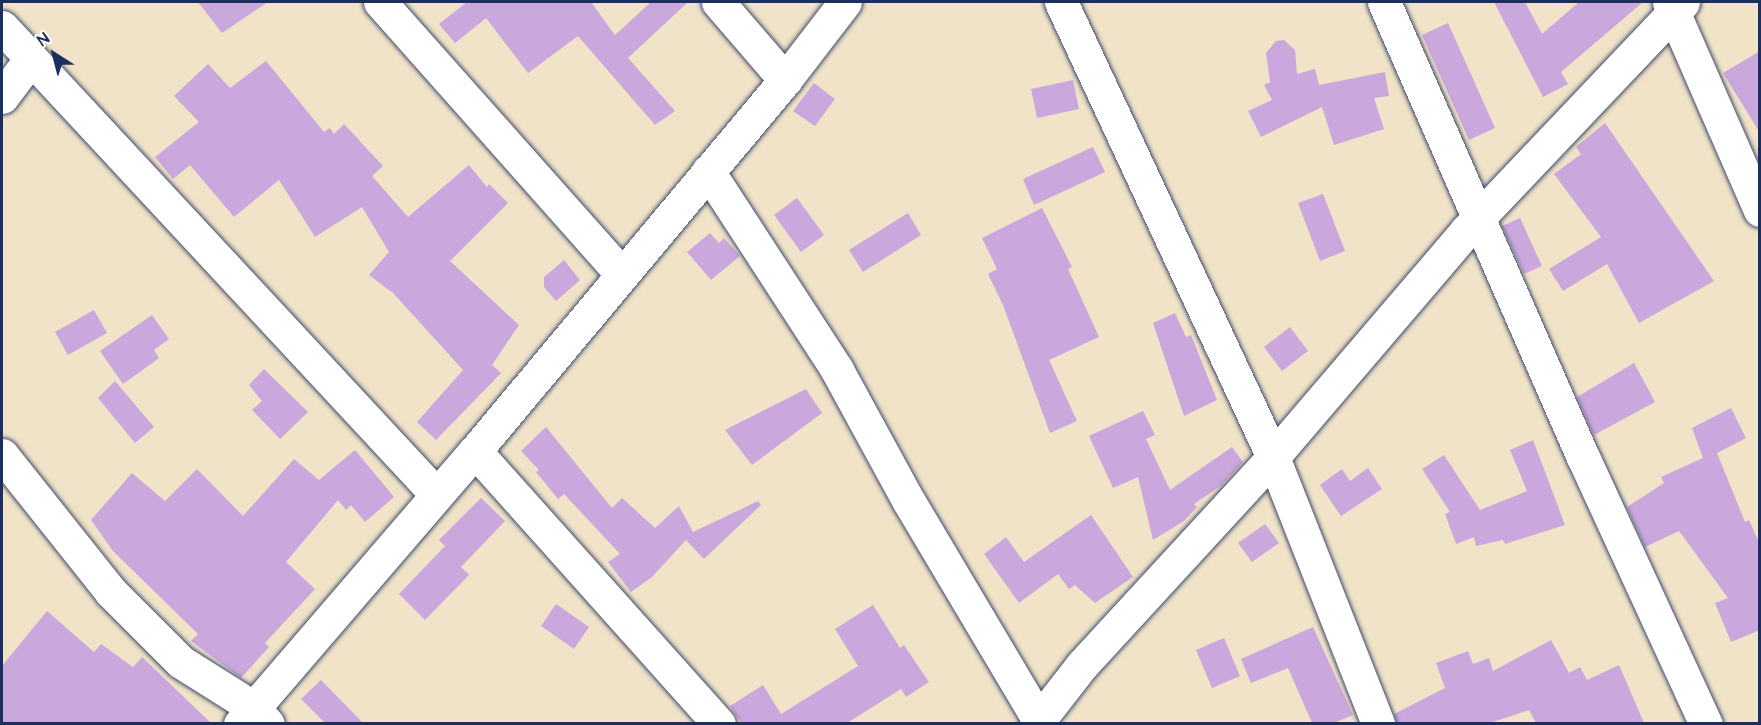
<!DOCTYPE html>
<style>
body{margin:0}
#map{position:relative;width:1761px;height:725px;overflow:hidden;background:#f1e3c7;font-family:"Architects Daughter",sans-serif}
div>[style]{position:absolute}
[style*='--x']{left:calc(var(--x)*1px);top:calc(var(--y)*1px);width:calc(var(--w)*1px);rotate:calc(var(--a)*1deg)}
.building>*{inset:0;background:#caa7dc}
.roads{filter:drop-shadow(0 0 2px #3b4a6e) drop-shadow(0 0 2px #3b4a6e)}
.minor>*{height:33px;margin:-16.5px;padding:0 16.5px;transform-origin:16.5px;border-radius:16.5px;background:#fff}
span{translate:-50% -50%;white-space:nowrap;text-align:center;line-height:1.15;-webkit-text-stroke:4.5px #fdfcf7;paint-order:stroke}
.frame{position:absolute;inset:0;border:3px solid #1b2f5e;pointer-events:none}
.north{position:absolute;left:24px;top:24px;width:60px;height:60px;-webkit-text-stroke:4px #fdfcf7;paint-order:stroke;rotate:324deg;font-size:16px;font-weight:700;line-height:24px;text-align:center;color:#1b2f5e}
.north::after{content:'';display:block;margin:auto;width:21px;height:27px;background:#1b2f5e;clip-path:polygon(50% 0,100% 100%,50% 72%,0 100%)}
</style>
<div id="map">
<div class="building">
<div style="clip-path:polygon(198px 2px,268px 2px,222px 33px)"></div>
<div style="clip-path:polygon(467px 2px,591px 2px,615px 35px,651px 2px,688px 2px,628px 58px,675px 111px,655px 125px,578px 36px,528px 73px,486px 18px,455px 43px,439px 24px)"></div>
<div style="clip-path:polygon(1494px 2px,1525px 2px,1542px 34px,1579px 2px,1643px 2px,1561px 72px,1568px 84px,1543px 97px)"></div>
<div style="clip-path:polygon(1448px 23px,1495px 128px,1469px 140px,1422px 35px)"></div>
<div style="clip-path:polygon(1284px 40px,1295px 50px,1297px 74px,1315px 69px,1319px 85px,1385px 72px,1389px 96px,1374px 98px,1384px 129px,1334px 145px,1322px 107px,1261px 137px,1248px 111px,1272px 100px,1264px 85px,1270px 82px,1266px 53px,1276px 41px)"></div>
<div style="clip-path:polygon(1760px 51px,1760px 133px,1723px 73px)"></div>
<div style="clip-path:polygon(266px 61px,324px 132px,330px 128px,334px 134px,344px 124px,383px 166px,372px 176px,408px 217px,469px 165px,487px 187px,489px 184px,508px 203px,450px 261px,519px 325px,492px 365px,501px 373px,436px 440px,417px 422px,463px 370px,393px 293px,369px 275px,389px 252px,362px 207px,315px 237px,279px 180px,234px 217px,190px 165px,173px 179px,155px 157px,199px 122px,174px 96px,208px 64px,230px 88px)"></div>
<div style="clip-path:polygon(1073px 80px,1079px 109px,1037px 118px,1031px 89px)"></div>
<div style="clip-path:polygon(814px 83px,835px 99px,815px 126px,793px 111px)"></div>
<div style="clip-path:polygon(1605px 123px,1714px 281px,1639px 323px,1607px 264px,1563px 291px,1549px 269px,1601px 237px,1554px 174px,1581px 154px,1576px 147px)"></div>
<div style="clip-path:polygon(1093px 147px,1105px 172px,1034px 205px,1023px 179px)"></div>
<div style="clip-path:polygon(1323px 194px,1345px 251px,1320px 261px,1298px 203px)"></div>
<div style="clip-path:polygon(797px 198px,824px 235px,801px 252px,774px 215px)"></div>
<div style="clip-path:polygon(1042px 208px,1072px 267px,1068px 269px,1099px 337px,1049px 360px,1077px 421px,1050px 433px,1003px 305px,988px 274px,997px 269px,982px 238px)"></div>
<div style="clip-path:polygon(908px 213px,921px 235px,863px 272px,849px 250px)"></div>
<div style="clip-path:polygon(1520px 218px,1542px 266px,1524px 274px,1502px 226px)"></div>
<div style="clip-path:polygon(710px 233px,719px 243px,724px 238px,740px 256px,711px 280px,687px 252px)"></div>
<div style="clip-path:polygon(564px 260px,580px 280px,556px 301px,544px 287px,544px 277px)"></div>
<div style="clip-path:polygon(94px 310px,107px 333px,68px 355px,55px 332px)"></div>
<div style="clip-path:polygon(1175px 313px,1186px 337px,1191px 335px,1217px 400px,1184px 416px,1153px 323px)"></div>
<div style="clip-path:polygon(152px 315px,169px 339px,154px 350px,159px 358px,123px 384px,100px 351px)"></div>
<div style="clip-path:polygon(1290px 327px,1308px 351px,1282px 371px,1264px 347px)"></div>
<div style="clip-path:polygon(1634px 363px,1655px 402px,1594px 435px,1577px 397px)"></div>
<div style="clip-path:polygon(264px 369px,308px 412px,280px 439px,252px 410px,262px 401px,249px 385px)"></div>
<div style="clip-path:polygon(115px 381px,154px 427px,135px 443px,98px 398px)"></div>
<div style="clip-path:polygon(806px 389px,822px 413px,752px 465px,725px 430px)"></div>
<div style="clip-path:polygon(1731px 408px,1746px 438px,1717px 453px,1745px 522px,1749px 520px,1760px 545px,1760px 630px,1731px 642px,1715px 603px,1728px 598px,1679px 531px,1645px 547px,1627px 507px,1664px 483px,1661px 477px,1703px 458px,1692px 428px)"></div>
<div style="clip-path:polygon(1143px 411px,1155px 435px,1146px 439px,1170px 490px,1232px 447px,1243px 462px,1222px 485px,1194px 504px,1197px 507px,1184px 521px,1153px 540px,1138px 477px,1113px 488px,1089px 436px)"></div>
<div style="clip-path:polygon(546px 427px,612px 508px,622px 498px,655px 528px,679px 506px,693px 532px,758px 501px,761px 505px,704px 559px,686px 540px,652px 577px,631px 592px,608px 562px,620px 554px,564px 494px,558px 499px,536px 472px,539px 470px,521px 451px)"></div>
<div style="clip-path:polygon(1533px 440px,1565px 525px,1505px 544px,1503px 540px,1476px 546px,1474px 537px,1456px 544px,1445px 514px,1450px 512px,1422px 469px,1444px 455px,1480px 510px,1527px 491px,1510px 450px)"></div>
<div style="clip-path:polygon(355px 450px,394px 497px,365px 522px,351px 505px,346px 510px,338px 500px,286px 562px,315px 589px,265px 643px,269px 647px,241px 678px,191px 641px,198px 634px,113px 551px,91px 520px,132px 473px,165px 501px,197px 469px,243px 516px,294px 459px,319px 480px)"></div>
<div style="clip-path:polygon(1368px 468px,1382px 489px,1341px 516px,1320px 485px,1342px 469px,1350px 481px)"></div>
<div style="clip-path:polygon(481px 498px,505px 521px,461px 567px,469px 575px,425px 620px,399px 594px,445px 546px,439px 540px)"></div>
<div style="clip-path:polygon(1091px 515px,1133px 577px,1095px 603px,1075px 585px,1069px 589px,1058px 574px,1019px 603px,984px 554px,1006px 537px,1024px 562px)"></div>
<div style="clip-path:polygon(1265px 524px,1279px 543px,1252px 562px,1238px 543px)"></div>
<div style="clip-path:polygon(556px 604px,589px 627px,574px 649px,541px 626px)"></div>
<div style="clip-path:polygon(873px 605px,900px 648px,904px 645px,929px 682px,906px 697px,901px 689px,847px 723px,741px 723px,730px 706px,763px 685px,781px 714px,858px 666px,835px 629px)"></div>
<div style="clip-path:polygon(47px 611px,94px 652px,101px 644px,133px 667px,142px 657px,211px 723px,2px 723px,2px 666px)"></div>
<div style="clip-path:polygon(1313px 627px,1353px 715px,1334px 723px,1312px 723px,1288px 668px,1251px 683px,1241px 659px)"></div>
<div style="clip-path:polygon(1224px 638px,1240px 676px,1212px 688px,1196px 650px)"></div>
<div style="clip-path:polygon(1551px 640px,1569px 673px,1580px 667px,1587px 680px,1619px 665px,1644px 723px,1536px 723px,1529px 710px,1490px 723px,1396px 723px,1394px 714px,1445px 688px,1436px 663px,1468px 651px,1473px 664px,1489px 658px,1493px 671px)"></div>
<div style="clip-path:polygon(321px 680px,363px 723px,325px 723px,301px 699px)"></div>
</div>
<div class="roads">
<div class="minor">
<div style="--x:380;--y:2;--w:363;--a:48.4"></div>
<div style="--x:718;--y:2;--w:103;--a:49.3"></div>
<div style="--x:1061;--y:2;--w:502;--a:65.02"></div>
<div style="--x:1273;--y:457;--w:287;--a:68.5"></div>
<div style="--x:1384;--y:2;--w:497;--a:66.4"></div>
<div style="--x:1583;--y:457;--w:294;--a:65.3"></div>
<div style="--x:1669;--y:2;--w:227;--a:66.4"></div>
<div style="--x:2;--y:27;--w:638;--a:47.1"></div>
<div style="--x:2;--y:97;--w:45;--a:-53.1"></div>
<div style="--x:708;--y:171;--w:237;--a:57"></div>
<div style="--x:837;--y:370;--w:148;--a:61.4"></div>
<div style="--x:908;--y:500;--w:261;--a:59.3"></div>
<div style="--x:475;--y:451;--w:366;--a:48.2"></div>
<div style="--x:2;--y:455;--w:174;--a:51.5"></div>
<div style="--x:110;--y:591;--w:100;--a:45"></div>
<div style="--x:181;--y:662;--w:86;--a:32.2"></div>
<div style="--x:254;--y:708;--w:21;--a:49"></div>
<div style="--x:240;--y:724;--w:360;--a:-49.3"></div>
<div style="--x:475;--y:451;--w:483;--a:-50.1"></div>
<div style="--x:785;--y:80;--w:98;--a:-52.4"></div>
<div style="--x:1036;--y:724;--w:75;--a:-52.1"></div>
<div style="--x:1082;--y:665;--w:282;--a:-47.4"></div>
<div style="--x:1273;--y:457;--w:297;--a:-49.5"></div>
<div style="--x:1466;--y:231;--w:315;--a:-46.5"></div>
</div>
</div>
<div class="frame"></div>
<div class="north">N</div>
</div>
